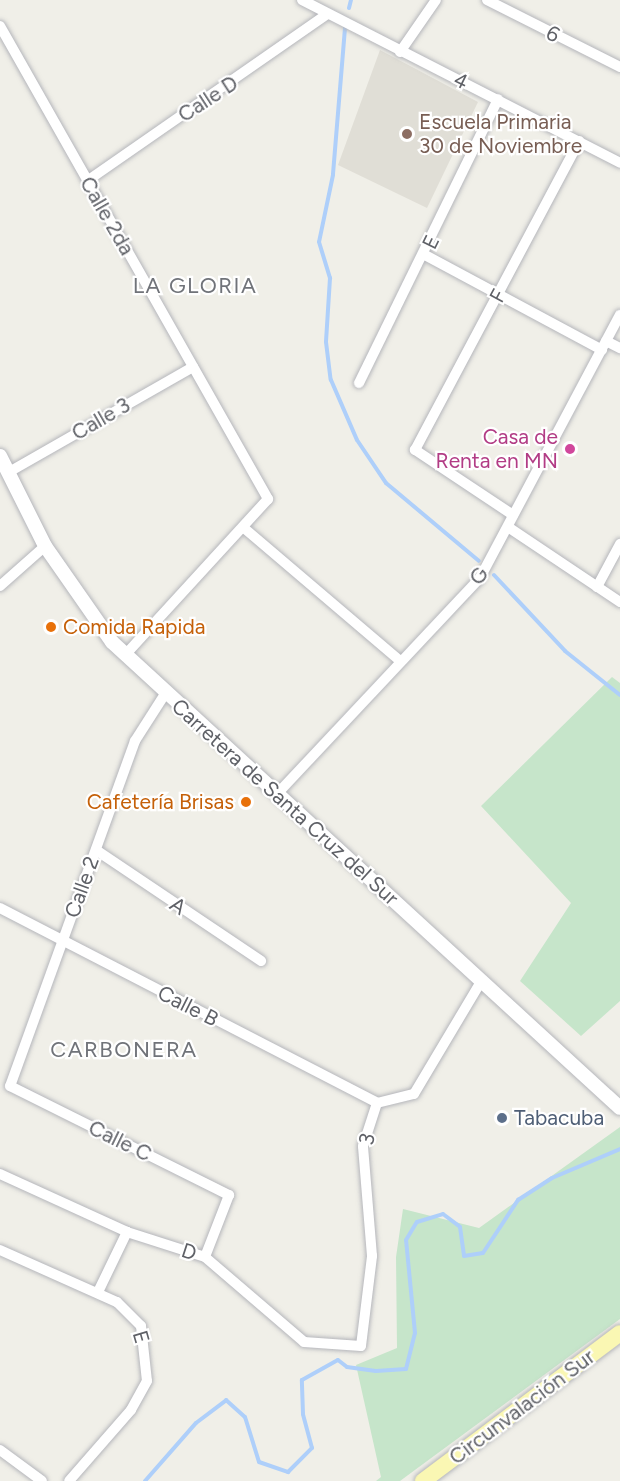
<!DOCTYPE html>
<meta charset="utf-8">
<style>
body{margin:0}
#map{position:relative;width:620px;height:1481px;overflow:hidden;background:#f0efe8;font-family:Figtree,sans-serif}
div>[style]{position:absolute}
[style*='--x']{left:calc(var(--x)*1px);top:calc(var(--y)*1px);width:calc(var(--w)*1px);rotate:calc(var(--a)*1deg)}
.education>*{inset:0;background:#e0ded6}
.green>*{inset:0;background:#c6e5ca}
.stream>*{height:4px;margin:-2px;padding:0 2px;transform-origin:2px;border-radius:2px;background:#aecffa}
.roads{filter:drop-shadow(0 0 2px #b5b6bb) drop-shadow(0 0 2px #b5b6bb)}
.minor>*{height:10px;margin:-5px;padding:0 5px;transform-origin:5px;border-radius:5px;background:#fff}
.secondary>*{height:14px;margin:-7px;padding:0 7px;transform-origin:7px;border-radius:7px;background:#fff}
.primary>*{height:16px;margin:-8px;padding:0 8px;transform-origin:8px;border-radius:8px;background:#faf7b3}
.dots>*{width:16px;height:16px;translate:-50% -50%;box-sizing:border-box;border:3px solid #fff;border-radius:50%}
span{translate:-50% -50%;white-space:nowrap;text-align:center;line-height:1.15;-webkit-text-stroke:4.5px #fff;paint-order:stroke}
.street-label{font-size:21px;color:#5f6167}
.education-label{font-size:21px;color:#785e54}
.left{translate:0 -50%;text-align:left}
.hotel-label{font-size:21px;color:#b23c85}
.right{translate:-100% -50%;text-align:right}
.food-label{font-size:21px;color:#c56008}
.service-label{font-size:21px;color:#4e5e75}
.neighbourhood-label{font-size:22px;color:#707379;letter-spacing:1.5px}
</style>
<div id="map">
<div class="education">
<div style="clip-path:polygon(380px 50px,478px 102px,427px 208px,338px 165px)"></div>
</div>
<div class="green">
<div style="clip-path:polygon(612px 677px,620px 683px,620px 1001px,581px 1036px,520px 981px,571px 903px,481px 806px)"></div>
<div style="clip-path:polygon(620px 1127px,620px 1319px,400px 1481px,376px 1481px,381px 1477px,356px 1365px,397px 1348px,396px 1257px,403px 1209px,479px 1228px)"></div>
</div>
<div class="stream">
<div style="--x:349;--y:8;--w:8;--a:-76"></div>
<div style="--x:345;--y:28;--w:147;--a:94.7"></div>
<div style="--x:333;--y:175;--w:68;--a:101.8"></div>
<div style="--x:319;--y:242;--w:38;--a:73"></div>
<div style="--x:330;--y:278;--w:64;--a:93.6"></div>
<div style="--x:326;--y:342;--w:38;--a:83"></div>
<div style="--x:331;--y:380;--w:65;--a:66.6"></div>
<div style="--x:357;--y:440;--w:52;--a:56"></div>
<div style="--x:386;--y:483;--w:121;--a:40"></div>
<div style="--x:494;--y:575;--w:104;--a:46.9"></div>
<div style="--x:565;--y:651;--w:70;--a:38.7"></div>
<div style="--x:145;--y:1481;--w:77;--a:-48.7"></div>
<div style="--x:196;--y:1423;--w:38;--a:-37"></div>
<div style="--x:226;--y:1400;--w:25;--a:42"></div>
<div style="--x:245;--y:1417;--w:47;--a:72.7"></div>
<div style="--x:259;--y:1462;--w:31;--a:19"></div>
<div style="--x:288;--y:1472;--w:34;--a:-45"></div>
<div style="--x:312;--y:1448;--w:35;--a:-105"></div>
<div style="--x:303;--y:1414;--w:34;--a:-92"></div>
<div style="--x:302;--y:1380;--w:41;--a:-29.1"></div>
<div style="--x:338;--y:1360;--w:11;--a:38"></div>
<div style="--x:347;--y:1367;--w:29;--a:8"></div>
<div style="--x:376;--y:1371;--w:30;--a:-4"></div>
<div style="--x:406;--y:1369;--w:37;--a:-76"></div>
<div style="--x:415;--y:1333;--w:93;--a:-95.5"></div>
<div style="--x:406;--y:1240;--w:21;--a:-59"></div>
<div style="--x:417;--y:1222;--w:27;--a:-17"></div>
<div style="--x:443;--y:1214;--w:21;--a:37"></div>
<div style="--x:460;--y:1227;--w:29;--a:82"></div>
<div style="--x:464;--y:1256;--w:19;--a:-9"></div>
<div style="--x:483;--y:1253;--w:64;--a:-56.6"></div>
<div style="--x:518;--y:1200;--w:40;--a:-32.9"></div>
<div style="--x:552;--y:1178;--w:74;--a:-23.1"></div>
</div>
<div class="roads">
<div class="minor">
<div style="--x:302;--y:0;--w:357;--a:27.1"></div>
<div style="--x:487;--y:0;--w:149;--a:26.7"></div>
<div style="--x:0;--y:26;--w:544;--a:60.46"></div>
<div style="--x:268;--y:499;--w:212;--a:132.5"></div>
<div style="--x:400;--y:52;--w:63;--a:-55.3"></div>
<div style="--x:87;--y:181;--w:292;--a:-34.8"></div>
<div style="--x:425;--y:255;--w:201;--a:28.2"></div>
<div style="--x:606;--y:341;--w:16;--a:27"></div>
<div style="--x:359;--y:383;--w:316;--a:-63.9"></div>
<div style="--x:9;--y:472;--w:212;--a:-29.7"></div>
<div style="--x:513;--y:515;--w:118;--a:-146.4"></div>
<div style="--x:415;--y:450;--w:350;--a:-62"></div>
<div style="--x:508;--y:527;--w:135;--a:33.8"></div>
<div style="--x:244;--y:528;--w:204;--a:40.4"></div>
<div style="--x:0;--y:586;--w:60;--a:-41.6"></div>
<div style="--x:597;--y:587;--w:49;--a:-61.9"></div>
<div style="--x:165;--y:694;--w:56;--a:122.6"></div>
<div style="--x:135;--y:741;--w:367;--a:109.9"></div>
<div style="--x:10;--y:1086;--w:245;--a:26.5"></div>
<div style="--x:229;--y:1195;--w:66;--a:111.2"></div>
<div style="--x:277;--y:794;--w:296;--a:-46.8"></div>
<div style="--x:480;--y:578;--w:298;--a:-62"></div>
<div style="--x:96;--y:850;--w:199;--a:33.9"></div>
<div style="--x:0;--y:908;--w:424;--a:27.3"></div>
<div style="--x:0;--y:1174;--w:140;--a:24.5"></div>
<div style="--x:127;--y:1232;--w:82;--a:17.8"></div>
<div style="--x:205;--y:1257;--w:130;--a:40.6"></div>
<div style="--x:304;--y:1342;--w:57;--a:4"></div>
<div style="--x:361;--y:1346;--w:91;--a:-83"></div>
<div style="--x:372;--y:1256;--w:110;--a:-94.7"></div>
<div style="--x:363;--y:1146;--w:45;--a:-72"></div>
<div style="--x:377;--y:1103;--w:38;--a:-14"></div>
<div style="--x:414;--y:1094;--w:133;--a:-59.2"></div>
<div style="--x:0;--y:1250;--w:128;--a:24"></div>
<div style="--x:117;--y:1302;--w:34;--a:45"></div>
<div style="--x:141;--y:1326;--w:55;--a:83.8"></div>
<div style="--x:147;--y:1381;--w:33;--a:119"></div>
<div style="--x:131;--y:1410;--w:94;--a:131.1"></div>
<div style="--x:98;--y:1292;--w:67;--a:-64.2"></div>
<div style="--x:0;--y:1450;--w:52;--a:36.4"></div>
</div>
<div class="secondary">
<div style="--x:0;--y:456;--w:101;--a:63.4"></div>
<div style="--x:45;--y:546;--w:117;--a:55.1"></div>
<div style="--x:112;--y:642;--w:689;--a:42.53"></div>
</div>
<div class="primary">
<div style="--x:423;--y:1481;--w:246;--a:-36.9"></div>
</div>
</div>
<div class="dots">
<div style="left:407px;top:134px;background:#8d6e63"></div>
<div style="left:570px;top:449px;background:#d1479c"></div>
<div style="left:51px;top:627px;background:#e8710a"></div>
<div style="left:246px;top:802px;background:#e8710a"></div>
<div style="left:502px;top:1118px;background:#5c6f8a"></div>
</div>
<div class="street-label">
<span style="left:553px;top:34px;rotate:27deg">6</span>
<span style="left:461px;top:81px;rotate:26deg">4</span>
<span style="left:208px;top:99px;rotate:-33deg">Calle D</span>
<span style="left:107px;top:216px;rotate:60deg">Calle 2da</span>
<span style="left:431px;top:242px;rotate:-64deg">E</span>
<span style="left:498px;top:296px;rotate:-62deg">F</span>
<span style="left:101px;top:419px;rotate:-30deg">Calle 3</span>
<span style="left:479px;top:576px;rotate:-53deg">G</span>
<span style="left:285px;top:802px;rotate:42deg">Carretera de Santa Cruz del Sur</span>
<span style="left:82px;top:887px;rotate:-70deg">Calle 2</span>
<span style="left:178px;top:906px;rotate:34deg">A</span>
<span style="left:188px;top:1006px;rotate:27deg">Calle B</span>
<span style="left:367px;top:1139px;rotate:-77deg">3</span>
<span style="left:120px;top:1141px;rotate:26deg">Calle C</span>
<span style="left:189px;top:1252px;rotate:18deg">D</span>
<span style="left:141px;top:1337px;rotate:74deg">E</span>
<span style="left:522px;top:1407px;rotate:-37deg">Circunvalación Sur</span>
</div>
<div class="education-label">
<span class="left" style="left:419px;top:134px">Escuela Primaria<br>30 de Noviembre</span>
</div>
<div class="hotel-label">
<span class="right" style="left:558px;top:449px">Casa de<br>Renta en MN</span>
</div>
<div class="food-label">
<span class="left" style="left:63px;top:627px">Comida Rapida</span>
<span class="right" style="left:234px;top:802px">Cafetería Brisas</span>
</div>
<div class="service-label">
<span class="left" style="left:514px;top:1118px">Tabacuba</span>
</div>
<div class="neighbourhood-label">
<span style="left:195px;top:286px">LA GLORIA</span>
<span style="left:124px;top:1050px">CARBONERA</span>
</div>
</div>
